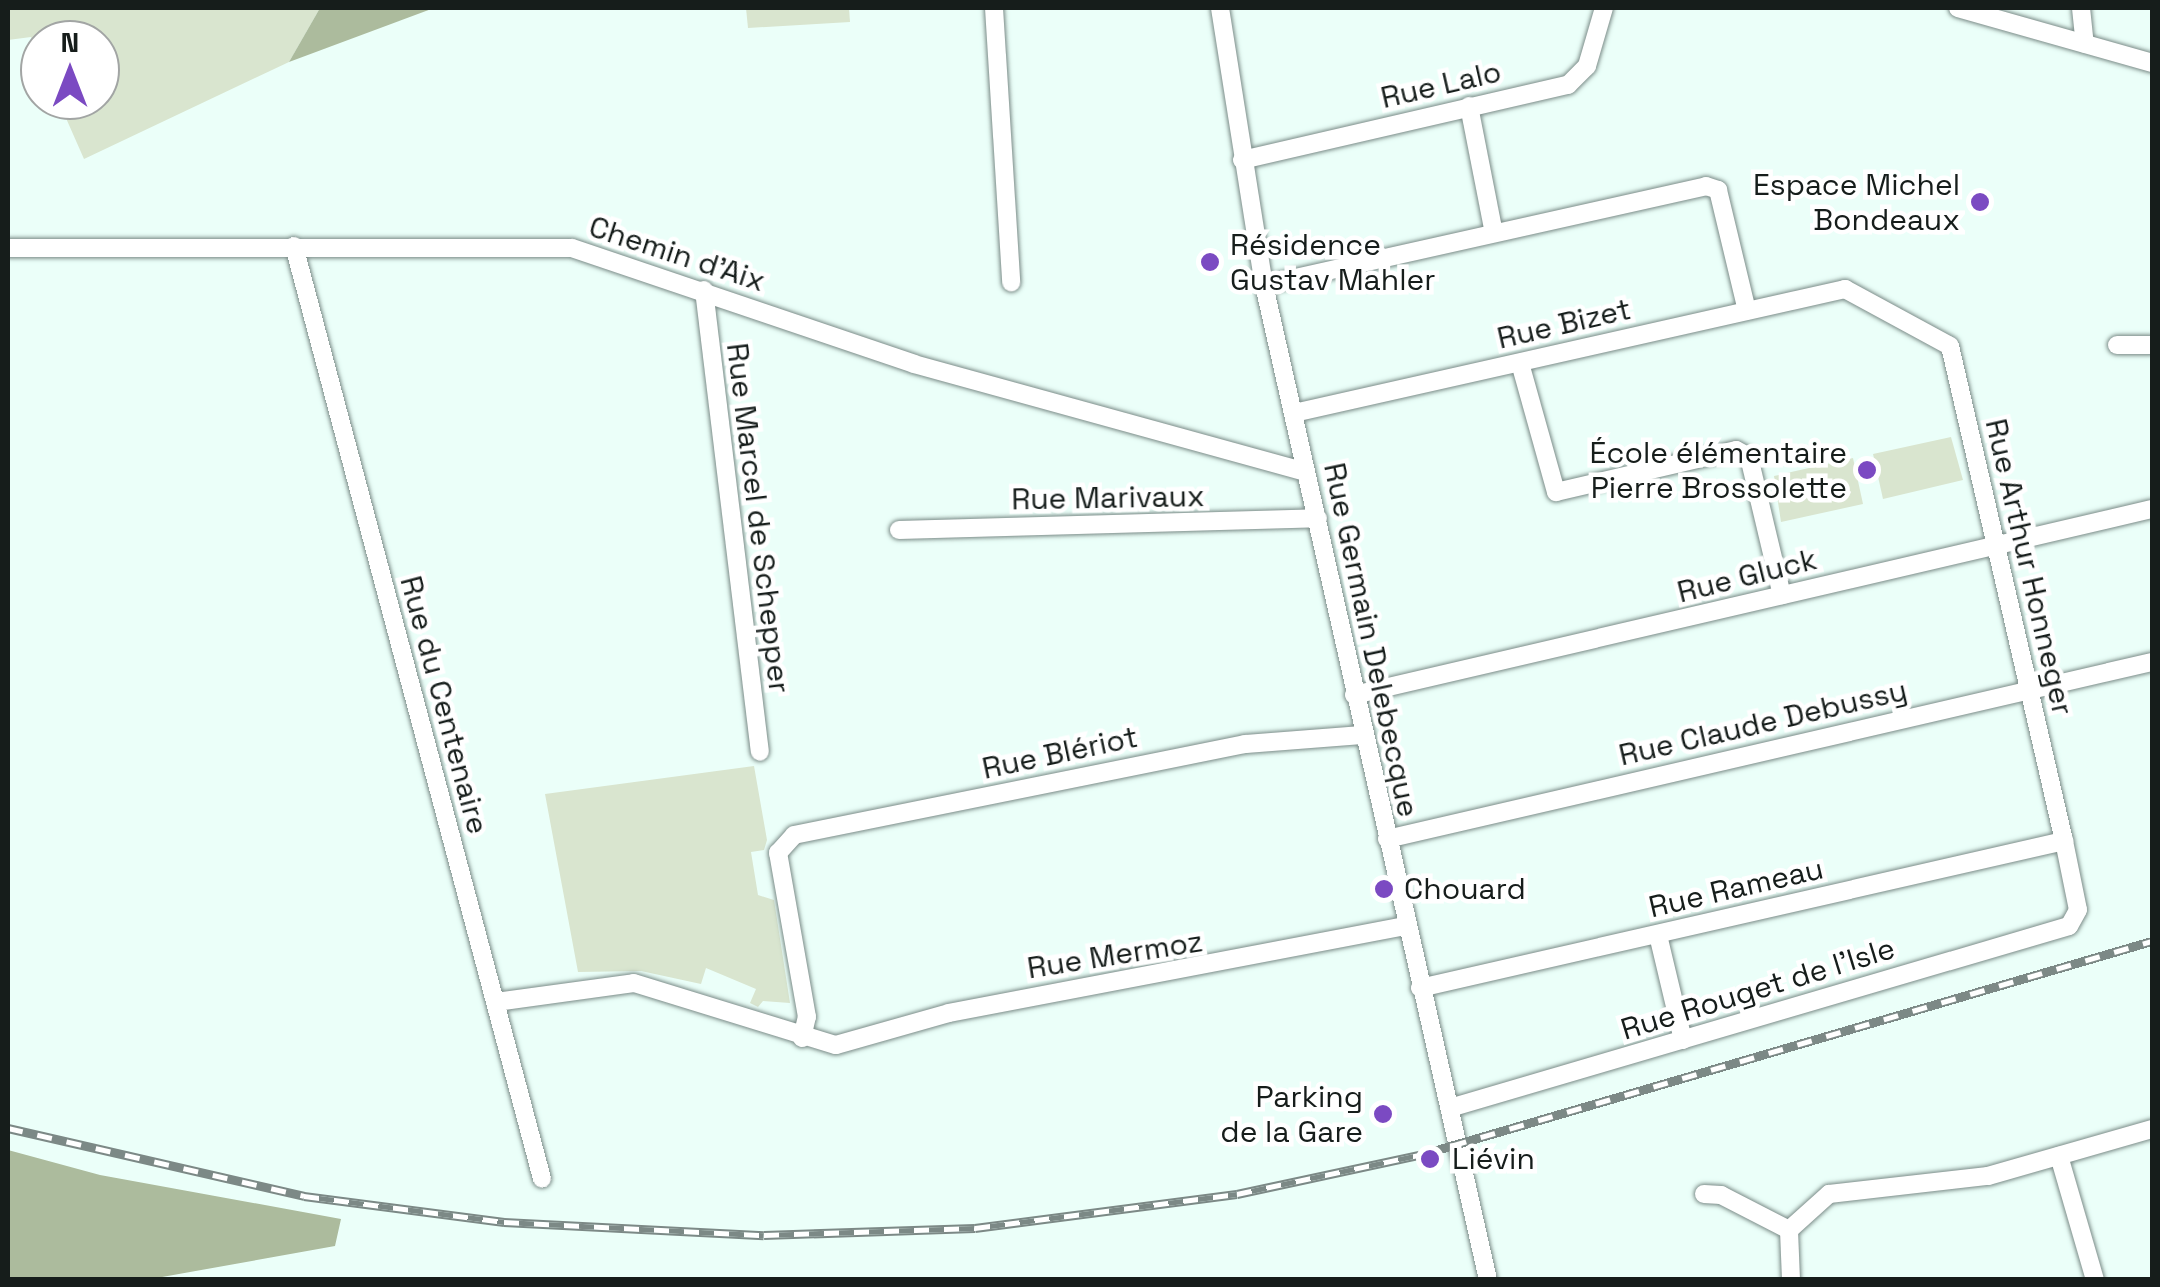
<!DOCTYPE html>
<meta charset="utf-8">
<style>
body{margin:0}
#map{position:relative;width:2160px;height:1287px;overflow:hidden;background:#ebfff9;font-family:"Space Grotesk",sans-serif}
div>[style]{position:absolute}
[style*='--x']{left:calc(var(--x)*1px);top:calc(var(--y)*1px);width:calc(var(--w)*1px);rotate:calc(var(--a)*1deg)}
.green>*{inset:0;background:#d9e5cf}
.forest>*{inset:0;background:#acbb9d}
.roads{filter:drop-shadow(0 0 2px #7b8c88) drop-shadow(0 0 2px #7b8c88)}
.minor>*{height:18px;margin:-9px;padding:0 9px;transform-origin:9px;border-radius:9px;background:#fff}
.rail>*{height:9px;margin-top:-4.5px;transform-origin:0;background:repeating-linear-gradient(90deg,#fff 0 15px,#7c8986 0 30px);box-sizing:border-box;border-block:2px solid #7c8986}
.dots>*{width:28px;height:28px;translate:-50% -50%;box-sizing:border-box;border:5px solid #fff;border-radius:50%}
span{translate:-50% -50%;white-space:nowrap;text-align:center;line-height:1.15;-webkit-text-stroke:9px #fff;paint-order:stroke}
.street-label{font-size:30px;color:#161d1b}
.poi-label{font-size:30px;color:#161d1b}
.right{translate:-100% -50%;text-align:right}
.left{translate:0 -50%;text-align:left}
.frame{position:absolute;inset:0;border:10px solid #161d1b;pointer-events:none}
.north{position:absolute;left:20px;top:20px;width:100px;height:100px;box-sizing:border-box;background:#fff;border:2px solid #a2a5a4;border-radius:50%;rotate:0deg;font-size:28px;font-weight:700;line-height:40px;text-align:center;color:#161d1b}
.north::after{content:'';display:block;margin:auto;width:35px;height:45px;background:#7b4ac2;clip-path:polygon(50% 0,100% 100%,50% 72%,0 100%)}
</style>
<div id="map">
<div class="green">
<div style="clip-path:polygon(8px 8px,320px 8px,289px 62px,84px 159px,58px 100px,100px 100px,100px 40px,40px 40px,40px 57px,31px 37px,8px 40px)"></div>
<div style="clip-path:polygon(746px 8px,849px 8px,850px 22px,748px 28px)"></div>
<div style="clip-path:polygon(1951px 437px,1963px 480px,1883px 499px,1873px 454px)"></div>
<div style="clip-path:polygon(1853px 458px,1863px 504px,1781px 522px,1774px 476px)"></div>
<div style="clip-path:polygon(754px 766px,767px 840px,764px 850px,751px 852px,758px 895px,774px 900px,790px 1003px,763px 1001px,758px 1007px,750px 1003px,756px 989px,706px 968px,701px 984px,641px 971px,578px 972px,545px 794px)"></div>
</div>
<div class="forest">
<div style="clip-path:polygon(320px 8px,434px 8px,289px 62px)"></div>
<div style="clip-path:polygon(8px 1150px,100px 1175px,341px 1219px,335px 1246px,151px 1279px,8px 1279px)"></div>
</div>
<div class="roads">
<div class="minor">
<div style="--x:994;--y:8;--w:275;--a:86.4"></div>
<div style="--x:1220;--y:8;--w:280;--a:81"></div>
<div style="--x:1264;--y:285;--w:1020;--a:77.31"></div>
<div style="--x:1958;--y:8;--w:202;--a:15.8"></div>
<div style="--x:2081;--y:8;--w:36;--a:84"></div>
<div style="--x:1469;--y:106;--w:129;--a:78.9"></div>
<div style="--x:1242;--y:160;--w:335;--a:-13"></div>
<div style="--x:1568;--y:85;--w:27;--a:-45"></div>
<div style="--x:1587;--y:66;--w:60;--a:-73.7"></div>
<div style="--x:294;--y:246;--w:965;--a:75.11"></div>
<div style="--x:8;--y:248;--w:564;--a:0"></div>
<div style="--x:572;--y:248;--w:361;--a:18.7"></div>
<div style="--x:914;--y:364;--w:406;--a:15.4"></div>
<div style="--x:1264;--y:285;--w:453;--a:-12.6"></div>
<div style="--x:1706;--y:186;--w:13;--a:18"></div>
<div style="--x:1718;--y:190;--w:124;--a:76.5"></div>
<div style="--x:704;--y:290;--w:465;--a:83.1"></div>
<div style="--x:2117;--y:345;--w:35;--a:0"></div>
<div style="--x:1520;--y:363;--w:134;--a:74.4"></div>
<div style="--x:1556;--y:492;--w:185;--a:-13.1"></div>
<div style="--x:1736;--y:450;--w:15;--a:28"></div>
<div style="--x:1749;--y:457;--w:142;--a:76.6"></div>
<div style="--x:1294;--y:413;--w:565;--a:-12.68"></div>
<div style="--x:1845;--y:289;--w:119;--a:28.5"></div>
<div style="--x:1950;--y:346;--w:508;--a:77.03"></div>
<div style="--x:2064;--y:841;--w:70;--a:78.5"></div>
<div style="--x:2078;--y:910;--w:18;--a:119"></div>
<div style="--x:2069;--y:926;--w:645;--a:163.62"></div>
<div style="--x:899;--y:530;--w:419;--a:-1.6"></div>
<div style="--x:1354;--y:695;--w:819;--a:-13.12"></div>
<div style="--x:1387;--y:839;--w:785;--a:-13.03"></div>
<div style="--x:1658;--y:935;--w:108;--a:76.6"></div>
<div style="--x:1420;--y:988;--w:661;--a:-12.86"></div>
<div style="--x:496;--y:1002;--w:139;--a:-7.8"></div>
<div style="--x:634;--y:983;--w:211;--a:17.1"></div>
<div style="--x:836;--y:1045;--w:117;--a:-15.8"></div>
<div style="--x:949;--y:1013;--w:464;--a:-10.8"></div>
<div style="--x:802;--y:1038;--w:22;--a:-77"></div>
<div style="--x:807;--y:1017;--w:167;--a:-100"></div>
<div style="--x:778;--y:853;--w:24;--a:-48"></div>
<div style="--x:794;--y:835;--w:460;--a:-11.4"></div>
<div style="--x:1245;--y:744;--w:118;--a:-4.4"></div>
<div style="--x:2059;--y:1156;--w:129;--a:73.8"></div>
<div style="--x:1704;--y:1194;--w:17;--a:3"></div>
<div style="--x:1721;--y:1195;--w:76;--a:27.2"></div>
<div style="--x:1791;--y:1280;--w:50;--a:-92.3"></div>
<div style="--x:1789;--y:1230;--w:54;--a:-42"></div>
<div style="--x:1829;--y:1194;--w:160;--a:-6.5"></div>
<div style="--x:1988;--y:1176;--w:171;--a:-16"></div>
</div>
</div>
<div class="rail">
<div style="--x:8;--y:1128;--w:304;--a:12.9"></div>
<div style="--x:304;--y:1196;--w:202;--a:7.4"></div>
<div style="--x:504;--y:1222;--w:260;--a:2.9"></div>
<div style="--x:764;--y:1235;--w:211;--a:-1.9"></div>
<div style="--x:975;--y:1228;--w:264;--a:-7.4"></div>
<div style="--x:1237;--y:1194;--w:190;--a:-12.1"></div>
<div style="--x:1423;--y:1154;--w:759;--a:-16.29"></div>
</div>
<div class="dots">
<div style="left:1980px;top:202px;background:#7b4ac2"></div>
<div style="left:1210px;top:262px;background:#7b4ac2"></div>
<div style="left:1867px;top:470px;background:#7b4ac2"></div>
<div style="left:1384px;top:889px;background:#7b4ac2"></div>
<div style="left:1383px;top:1114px;background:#7b4ac2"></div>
<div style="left:1430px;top:1159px;background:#7b4ac2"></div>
</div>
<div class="street-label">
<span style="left:1441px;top:85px;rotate:-13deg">Rue Lalo</span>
<span style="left:677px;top:254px;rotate:18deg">Chemin d'Aix</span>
<span style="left:1564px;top:324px;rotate:-13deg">Rue Bizet</span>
<span style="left:1108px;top:498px;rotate:-1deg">Rue Marivaux</span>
<span style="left:758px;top:518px;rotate:83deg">Rue Marcel de Schepper</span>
<span style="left:2029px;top:567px;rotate:77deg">Rue Arthur Honneger</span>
<span style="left:1747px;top:576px;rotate:-14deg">Rue Gluck</span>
<span style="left:1371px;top:640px;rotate:78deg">Rue Germain Delebecque</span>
<span style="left:444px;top:705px;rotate:75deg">Rue du Centenaire</span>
<span style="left:1763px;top:723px;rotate:-13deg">Rue Claude Debussy</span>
<span style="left:1060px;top:753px;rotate:-12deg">Rue Blériot</span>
<span style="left:1736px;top:888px;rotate:-13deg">Rue Rameau</span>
<span style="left:1115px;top:955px;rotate:-9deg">Rue Mermoz</span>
<span style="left:1758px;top:989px;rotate:-17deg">Rue Rouget de l'Isle</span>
</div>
<div class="poi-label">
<span class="right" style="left:1960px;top:202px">Espace Michel<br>Bondeaux</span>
<span class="left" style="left:1230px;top:262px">Résidence<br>Gustav Mahler</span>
<span class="right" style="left:1847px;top:470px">École élémentaire<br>Pierre Brossolette</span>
<span class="left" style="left:1404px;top:889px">Chouard</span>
<span class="right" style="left:1363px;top:1114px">Parking<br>de la Gare</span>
<span class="left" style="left:1452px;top:1159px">Liévin</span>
</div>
<div class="frame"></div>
<div class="north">N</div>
</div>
